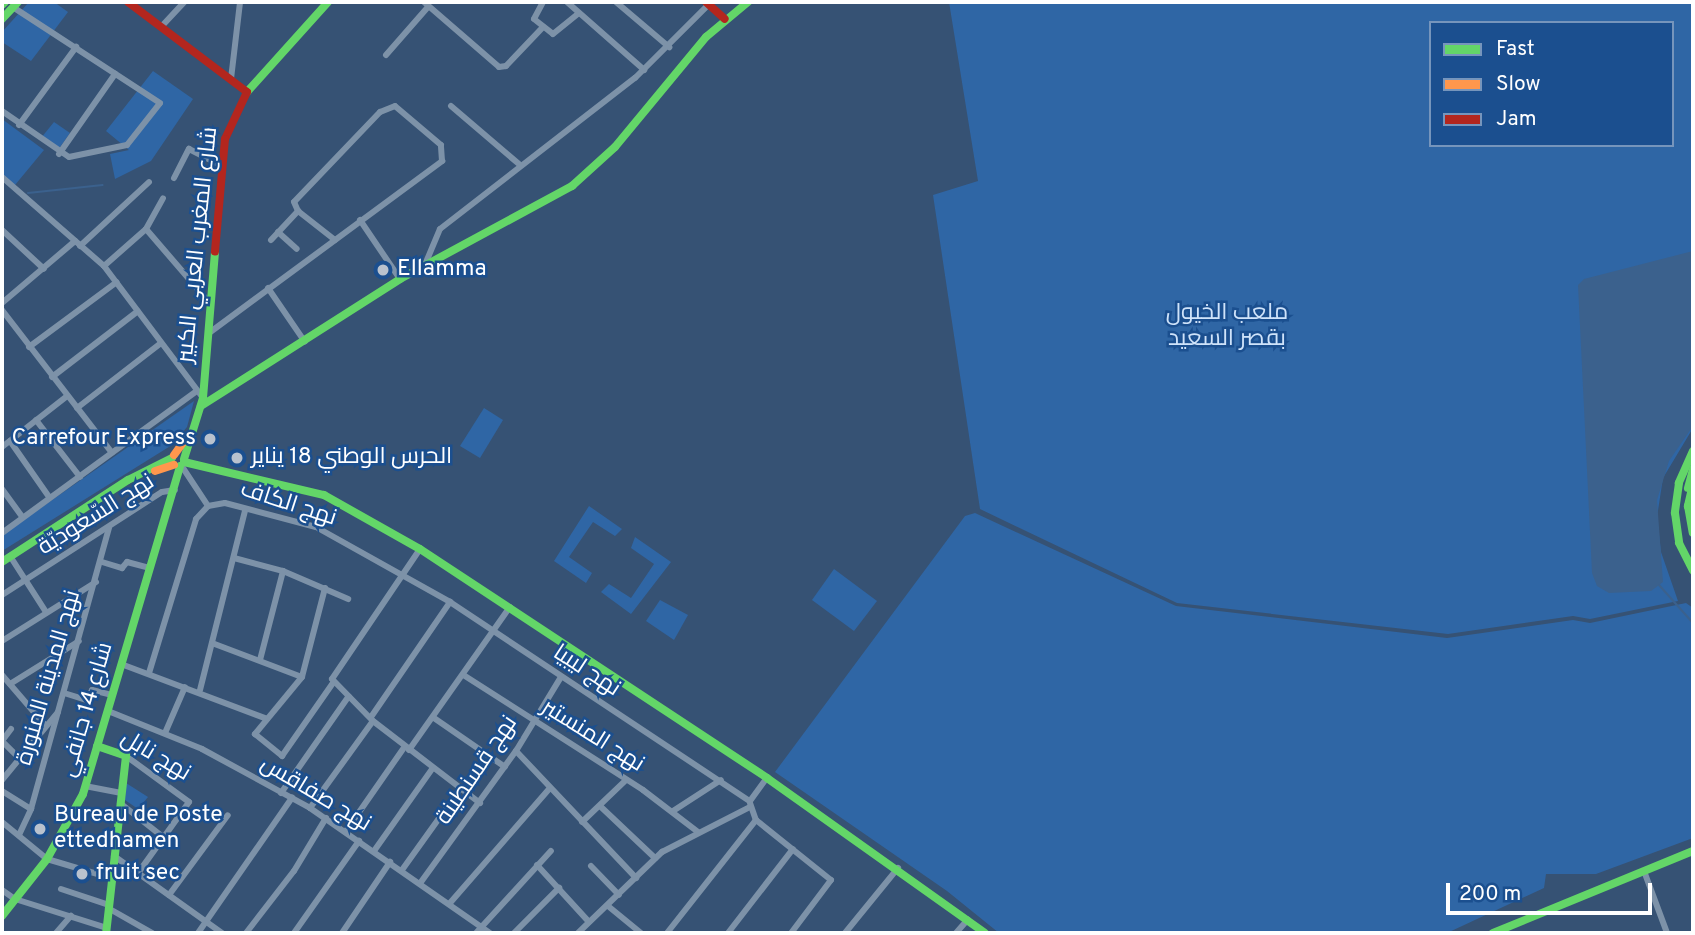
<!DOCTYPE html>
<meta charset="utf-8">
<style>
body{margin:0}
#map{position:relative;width:1695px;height:935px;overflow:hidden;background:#365274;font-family:Overpass,Cairo,sans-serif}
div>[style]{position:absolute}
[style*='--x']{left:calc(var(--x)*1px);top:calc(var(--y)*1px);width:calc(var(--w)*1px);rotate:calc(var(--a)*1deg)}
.green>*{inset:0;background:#2f66a5}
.water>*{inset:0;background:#3b618d}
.stream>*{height:2px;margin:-1px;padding:0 1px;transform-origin:1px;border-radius:1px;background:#3b618d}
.street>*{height:6px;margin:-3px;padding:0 3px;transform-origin:3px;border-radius:3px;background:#7d92a8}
.fast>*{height:8px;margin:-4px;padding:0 4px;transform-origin:4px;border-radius:4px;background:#63d668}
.slow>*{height:8px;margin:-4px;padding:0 4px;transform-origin:4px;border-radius:4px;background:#ff974d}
.jam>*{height:8px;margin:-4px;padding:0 4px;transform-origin:4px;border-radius:4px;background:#b3261e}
.dots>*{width:19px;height:19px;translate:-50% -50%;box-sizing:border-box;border:4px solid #1b4f8f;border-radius:50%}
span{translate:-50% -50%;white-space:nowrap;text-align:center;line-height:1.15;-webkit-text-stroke:5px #1b4f8f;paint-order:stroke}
.street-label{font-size:23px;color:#fff}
.poi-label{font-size:23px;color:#fff}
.left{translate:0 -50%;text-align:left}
.right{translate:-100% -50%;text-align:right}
.park-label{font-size:23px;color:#cfe3fa}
.frame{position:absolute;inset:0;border:4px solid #fff;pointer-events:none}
.legend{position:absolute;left:1429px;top:21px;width:245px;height:126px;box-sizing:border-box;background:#1b4f8f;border:2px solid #7695bc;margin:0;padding:9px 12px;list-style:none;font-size:21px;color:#fff}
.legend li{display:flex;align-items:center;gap:14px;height:35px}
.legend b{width:35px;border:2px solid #7695bc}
.scale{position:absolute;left:1446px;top:883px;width:206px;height:32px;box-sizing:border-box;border:4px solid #fff;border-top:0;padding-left:9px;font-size:21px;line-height:24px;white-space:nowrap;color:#fff;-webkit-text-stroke:5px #1b4f8f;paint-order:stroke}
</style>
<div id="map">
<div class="green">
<div style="clip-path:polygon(29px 2px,54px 2px,68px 12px,31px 61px,2px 42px,2px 32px)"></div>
<div style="clip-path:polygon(evenodd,949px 2px,1693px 2px,1693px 428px,1663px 478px,1657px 517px,1661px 552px,1678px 601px,1590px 619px,1573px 616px,1448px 634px,1177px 603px,980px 509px,933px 195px,978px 181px,949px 2px,1431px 23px,1672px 23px,1672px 145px,1431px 145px,1431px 23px)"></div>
<div style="clip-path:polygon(153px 71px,193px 99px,151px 161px,115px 179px,110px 154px,129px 150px,106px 131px)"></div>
<div style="clip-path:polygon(2px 119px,44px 150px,15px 185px,2px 174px)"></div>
<div style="clip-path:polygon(54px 122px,70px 133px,58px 150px,41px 138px)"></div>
<div style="clip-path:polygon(194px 401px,187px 427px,172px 445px,2px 551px,2px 535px)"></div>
<div style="clip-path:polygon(484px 408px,503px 420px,480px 458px,460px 446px)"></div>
<div style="clip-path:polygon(589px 506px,622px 529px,615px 536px,593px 522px,569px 557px,592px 573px,586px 583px,554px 561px)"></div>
<div style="clip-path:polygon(975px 513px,1176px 606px,1447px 638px,1573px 620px,1590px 623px,1686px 603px,1693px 608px,1693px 838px,1596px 874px,1546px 874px,1544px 888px,1447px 933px,999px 933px,947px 891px,775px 772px,965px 516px)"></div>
<div style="clip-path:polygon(635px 537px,671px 562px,631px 614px,601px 592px,609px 584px,631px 598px,654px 564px,631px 548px)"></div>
<div style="clip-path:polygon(834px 569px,877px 601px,854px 631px,812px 600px)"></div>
<div style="clip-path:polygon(660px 600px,688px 615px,674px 640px,646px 621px)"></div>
<div style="clip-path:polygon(126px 783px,148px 797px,138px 809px,125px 800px)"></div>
</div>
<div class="water">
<div style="clip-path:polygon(1693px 251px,1693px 426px,1669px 461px,1657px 500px,1663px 582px,1651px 591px,1609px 593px,1597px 586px,1592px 573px,1578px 285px,1584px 279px)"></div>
</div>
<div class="stream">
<div style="--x:28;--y:193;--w:75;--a:-6.1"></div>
<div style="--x:1659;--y:585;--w:51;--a:48.2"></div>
</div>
<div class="street">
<div style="--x:424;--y:2;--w:99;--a:40.9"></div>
<div style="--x:499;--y:67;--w:7;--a:-8"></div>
<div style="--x:506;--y:66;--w:54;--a:-46.5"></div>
<div style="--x:543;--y:2;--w:19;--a:118"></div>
<div style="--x:534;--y:19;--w:24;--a:38"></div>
<div style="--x:553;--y:34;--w:33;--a:-39"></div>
<div style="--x:567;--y:2;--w:103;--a:41.4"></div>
<div style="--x:616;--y:2;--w:70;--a:40.3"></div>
<div style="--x:161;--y:27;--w:34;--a:-47"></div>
<div style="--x:386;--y:55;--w:64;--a:-48.8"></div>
<div style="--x:231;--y:79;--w:78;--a:-83.3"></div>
<div style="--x:451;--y:106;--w:89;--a:40.5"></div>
<div style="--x:2;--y:111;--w:81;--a:34.5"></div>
<div style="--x:69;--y:157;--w:59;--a:-11.7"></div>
<div style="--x:127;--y:145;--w:53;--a:-51.8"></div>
<div style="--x:160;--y:103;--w:176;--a:-146.9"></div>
<div style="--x:19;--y:125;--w:97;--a:-53.8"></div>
<div style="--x:59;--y:154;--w:98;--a:-55"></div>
<div style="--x:2;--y:177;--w:135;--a:41.1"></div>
<div style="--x:104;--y:266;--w:165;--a:53.1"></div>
<div style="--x:174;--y:178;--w:33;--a:-63"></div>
<div style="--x:189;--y:149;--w:38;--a:27"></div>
<div style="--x:360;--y:220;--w:71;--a:55.9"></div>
<div style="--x:146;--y:229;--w:35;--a:-61"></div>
<div style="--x:2;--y:230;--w:57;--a:42.9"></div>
<div style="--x:278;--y:232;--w:25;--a:42"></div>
<div style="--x:271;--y:240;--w:40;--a:-47"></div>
<div style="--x:80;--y:246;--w:94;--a:-42.8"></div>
<div style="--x:104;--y:266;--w:56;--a:-41.4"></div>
<div style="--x:146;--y:229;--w:95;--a:49.3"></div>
<div style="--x:424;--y:267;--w:41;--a:-67.2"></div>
<div style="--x:440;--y:229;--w:247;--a:-37.8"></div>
<div style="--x:635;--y:78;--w:105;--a:-45"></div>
<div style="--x:268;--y:288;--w:65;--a:55.6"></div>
<div style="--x:2;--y:303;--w:96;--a:-40.3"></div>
<div style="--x:2;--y:310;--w:180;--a:52.4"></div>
<div style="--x:209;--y:333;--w:290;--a:-36.4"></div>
<div style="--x:442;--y:161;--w:16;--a:-94"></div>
<div style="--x:441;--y:145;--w:60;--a:-139.7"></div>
<div style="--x:395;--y:106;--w:16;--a:158"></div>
<div style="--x:380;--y:112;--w:124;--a:133.7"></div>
<div style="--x:294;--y:202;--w:10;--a:66"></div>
<div style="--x:298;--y:211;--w:47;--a:38.1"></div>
<div style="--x:29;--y:347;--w:109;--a:-36.5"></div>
<div style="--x:52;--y:377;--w:108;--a:-37.5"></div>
<div style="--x:77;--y:408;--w:106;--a:-37.7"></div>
<div style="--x:36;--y:420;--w:72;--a:52.3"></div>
<div style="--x:10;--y:441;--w:68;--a:55.1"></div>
<div style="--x:2;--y:447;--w:83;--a:-38.1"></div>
<div style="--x:181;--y:465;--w:49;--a:56.6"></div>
<div style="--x:2;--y:489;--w:34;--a:54"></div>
<div style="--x:2;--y:533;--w:241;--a:-36.1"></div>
<div style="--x:420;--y:549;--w:157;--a:124.1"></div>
<div style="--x:332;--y:679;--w:59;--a:45.7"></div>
<div style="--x:373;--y:721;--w:135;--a:37.5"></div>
<div style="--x:10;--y:556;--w:67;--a:57.3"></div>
<div style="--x:234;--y:558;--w:51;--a:14.9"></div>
<div style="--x:283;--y:571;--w:71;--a:23.3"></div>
<div style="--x:102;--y:562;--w:21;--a:17"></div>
<div style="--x:122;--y:568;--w:8;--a:-50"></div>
<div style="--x:127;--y:562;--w:23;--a:15"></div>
<div style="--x:325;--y:588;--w:92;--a:104.5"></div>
<div style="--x:302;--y:677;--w:74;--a:129.5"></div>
<div style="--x:255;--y:734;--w:35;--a:39"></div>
<div style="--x:282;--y:756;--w:89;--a:-55.1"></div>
<div style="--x:2;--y:595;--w:190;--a:-32.8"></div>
<div style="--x:162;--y:492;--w:13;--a:-9"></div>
<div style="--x:2;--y:641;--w:111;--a:-32.1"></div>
<div style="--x:212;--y:643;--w:96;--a:20.7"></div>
<div style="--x:260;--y:660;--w:92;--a:-75.5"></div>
<div style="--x:121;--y:664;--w:156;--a:20.6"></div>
<div style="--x:149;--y:673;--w:161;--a:-73"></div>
<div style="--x:196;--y:519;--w:18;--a:-47"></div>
<div style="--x:208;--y:506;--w:17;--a:-10"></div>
<div style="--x:225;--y:503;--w:94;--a:14.8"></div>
<div style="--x:316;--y:527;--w:154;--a:29.2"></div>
<div style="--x:450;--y:602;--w:360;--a:33.6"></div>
<div style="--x:2;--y:675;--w:66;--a:49.3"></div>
<div style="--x:465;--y:676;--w:211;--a:32.6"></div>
<div style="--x:643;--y:790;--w:69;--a:37.4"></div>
<div style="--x:10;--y:684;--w:81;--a:-31.9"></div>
<div style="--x:200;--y:690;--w:185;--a:-75.9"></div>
<div style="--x:64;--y:693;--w:24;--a:17"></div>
<div style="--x:87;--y:700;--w:11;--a:-63"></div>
<div style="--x:92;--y:690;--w:21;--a:14"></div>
<div style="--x:108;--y:711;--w:101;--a:22"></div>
<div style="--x:202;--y:749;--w:123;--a:28.6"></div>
<div style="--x:310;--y:808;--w:219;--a:34.8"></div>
<div style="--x:371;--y:717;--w:140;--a:-55.5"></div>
<div style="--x:434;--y:718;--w:86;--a:34.6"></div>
<div style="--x:165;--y:733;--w:50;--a:-66.5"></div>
<div style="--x:2;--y:741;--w:24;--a:45"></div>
<div style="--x:2;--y:741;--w:15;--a:-53"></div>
<div style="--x:409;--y:750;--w:175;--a:-54.8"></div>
<div style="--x:516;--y:751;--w:175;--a:46.6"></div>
<div style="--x:126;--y:756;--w:78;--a:36.1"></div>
<div style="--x:189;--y:802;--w:87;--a:125.7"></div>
<div style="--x:2;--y:780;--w:88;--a:-50.5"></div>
<div style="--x:85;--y:786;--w:37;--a:11"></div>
<div style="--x:2;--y:791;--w:34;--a:32"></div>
<div style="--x:281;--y:793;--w:118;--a:-55"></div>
<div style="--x:750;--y:801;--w:29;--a:-54"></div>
<div style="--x:120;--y:803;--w:55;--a:38.3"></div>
<div style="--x:750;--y:803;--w:18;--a:71"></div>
<div style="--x:756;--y:820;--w:96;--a:38.7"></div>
<div style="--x:831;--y:880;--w:66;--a:127"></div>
<div style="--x:600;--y:806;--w:76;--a:43.4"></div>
<div style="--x:310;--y:808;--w:107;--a:-54.1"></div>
<div style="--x:673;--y:811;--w:57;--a:-32.9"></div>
<div style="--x:2;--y:822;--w:58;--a:39.4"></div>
<div style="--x:47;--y:859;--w:67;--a:16.5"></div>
<div style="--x:582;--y:822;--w:61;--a:-43.7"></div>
<div style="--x:346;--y:831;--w:103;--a:-55.2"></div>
<div style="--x:19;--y:835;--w:29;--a:-65"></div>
<div style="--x:31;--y:809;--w:292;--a:-74.5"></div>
<div style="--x:374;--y:851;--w:100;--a:-54.7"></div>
<div style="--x:114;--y:856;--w:133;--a:35.5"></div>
<div style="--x:537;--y:865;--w:77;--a:47.6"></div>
<div style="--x:591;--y:866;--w:40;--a:46"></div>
<div style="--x:402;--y:870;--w:100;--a:-54.4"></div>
<div style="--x:1644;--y:871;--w:66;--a:69.6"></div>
<div style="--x:421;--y:882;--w:162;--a:-54.1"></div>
<div style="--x:516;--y:751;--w:87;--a:-58.7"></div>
<div style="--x:61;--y:889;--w:51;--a:18.4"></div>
<div style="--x:2;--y:890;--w:16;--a:35"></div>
<div style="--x:15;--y:899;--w:96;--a:17.5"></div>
<div style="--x:169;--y:895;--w:99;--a:-53.6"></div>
<div style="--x:450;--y:903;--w:152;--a:-49"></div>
<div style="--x:608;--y:906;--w:43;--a:39.3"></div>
<div style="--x:108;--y:908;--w:51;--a:29.6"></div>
<div style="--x:56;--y:933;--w:23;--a:-49"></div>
<div style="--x:198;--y:933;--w:165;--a:-55.2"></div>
<div style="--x:246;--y:933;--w:78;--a:-52.3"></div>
<div style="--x:294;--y:871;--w:62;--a:-58.9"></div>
<div style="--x:294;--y:933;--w:113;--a:-54.8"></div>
<div style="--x:342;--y:933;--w:86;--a:-55.9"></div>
<div style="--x:476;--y:933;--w:111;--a:-47.6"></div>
<div style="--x:514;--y:933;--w:64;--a:-45"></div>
<div style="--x:578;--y:933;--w:117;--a:-44"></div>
<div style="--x:662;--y:852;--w:99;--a:-27.1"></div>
<div style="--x:667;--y:933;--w:144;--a:-51.8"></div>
<div style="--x:728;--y:933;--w:106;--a:-52.3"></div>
<div style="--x:845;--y:933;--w:84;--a:-50.8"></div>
<div style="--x:956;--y:933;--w:18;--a:-49"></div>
</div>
<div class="fast">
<div style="--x:2;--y:5;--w:4;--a:-45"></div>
<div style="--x:2;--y:19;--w:23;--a:-47"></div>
<div style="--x:247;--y:92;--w:121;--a:-48"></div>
<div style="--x:201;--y:406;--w:236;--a:-32.5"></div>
<div style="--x:400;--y:279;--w:196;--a:-28.4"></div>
<div style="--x:572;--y:186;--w:58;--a:-42.2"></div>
<div style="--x:615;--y:147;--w:143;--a:-50.4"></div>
<div style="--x:706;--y:37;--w:55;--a:-39.8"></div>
<div style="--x:1693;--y:451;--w:35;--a:114"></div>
<div style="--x:1679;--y:483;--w:30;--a:98"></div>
<div style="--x:1675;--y:513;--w:30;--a:82"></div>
<div style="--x:1679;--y:543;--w:31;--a:63"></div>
<div style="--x:184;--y:459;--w:64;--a:-72.7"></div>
<div style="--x:203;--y:398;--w:146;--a:-85.3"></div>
<div style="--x:184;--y:462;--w:144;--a:13.3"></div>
<div style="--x:324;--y:495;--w:110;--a:29.4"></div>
<div style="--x:420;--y:549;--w:416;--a:33.4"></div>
<div style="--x:767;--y:778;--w:267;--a:35.4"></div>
<div style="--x:1693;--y:484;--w:23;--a:103"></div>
<div style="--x:1688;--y:506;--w:27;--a:80"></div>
<div style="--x:1688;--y:488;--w:20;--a:-75"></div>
<div style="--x:2;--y:562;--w:150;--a:-33.1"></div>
<div style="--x:128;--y:480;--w:49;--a:-26.6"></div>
<div style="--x:97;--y:746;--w:31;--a:19"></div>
<div style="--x:126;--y:756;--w:178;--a:96.4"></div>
<div style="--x:2;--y:916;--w:73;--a:-51.7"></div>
<div style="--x:47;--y:859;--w:74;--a:-61"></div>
<div style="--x:83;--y:794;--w:342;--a:-73.5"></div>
<div style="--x:1493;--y:933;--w:216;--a:-22.3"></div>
</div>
<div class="slow">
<div style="--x:174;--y:455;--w:24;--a:-54"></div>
<div style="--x:155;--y:471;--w:20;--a:-18"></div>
</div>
<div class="jam">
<div style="--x:128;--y:2;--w:149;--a:37.1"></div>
<div style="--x:247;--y:92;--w:52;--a:115.1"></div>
<div style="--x:225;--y:139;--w:113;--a:95.1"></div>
<div style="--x:706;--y:2;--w:25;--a:42"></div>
</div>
<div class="dots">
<div style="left:383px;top:270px;background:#b9c2ce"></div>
<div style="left:210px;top:439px;background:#b9c2ce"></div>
<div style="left:237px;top:458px;background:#b9c2ce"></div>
<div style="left:40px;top:829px;background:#b9c2ce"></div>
<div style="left:82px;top:874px;background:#b9c2ce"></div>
</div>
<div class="street-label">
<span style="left:199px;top:245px;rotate:-84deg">شارع المغرب العربي الكبير</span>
<span style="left:288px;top:505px;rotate:18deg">نهج الكاف</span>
<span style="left:97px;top:516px;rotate:-32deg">نهج السّعوديّة</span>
<span style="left:586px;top:672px;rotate:33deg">نهج ليبيا</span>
<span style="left:50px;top:678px;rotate:-74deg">نهج المدينة المنورة</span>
<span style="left:88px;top:710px;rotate:-74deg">شارع 14 جانفي</span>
<span style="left:592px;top:737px;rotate:32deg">نهج المنستير</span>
<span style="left:155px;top:757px;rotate:31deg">نهج نابل</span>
<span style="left:478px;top:771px;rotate:-56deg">نهج قسنطينة</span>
<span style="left:315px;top:795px;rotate:31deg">نهج صفاقس</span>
</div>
<div class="poi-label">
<span class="left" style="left:397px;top:270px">Ellamma</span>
<span class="right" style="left:196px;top:439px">Carrefour Express</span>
<span class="left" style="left:251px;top:458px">الحرس الوطني 18 يناير</span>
<span class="left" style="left:54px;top:829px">Bureau de Poste<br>ettedhamen</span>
<span class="left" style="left:96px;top:874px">fruit sec</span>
</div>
<div class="park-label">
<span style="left:1227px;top:327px">ملعب الخيول<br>بقصر السعيد</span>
</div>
<div class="frame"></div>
<ul class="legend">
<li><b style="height:9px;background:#63d668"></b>Fast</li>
<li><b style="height:9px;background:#ff974d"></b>Slow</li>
<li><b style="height:9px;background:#b3261e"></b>Jam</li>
</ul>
<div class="scale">200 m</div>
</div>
